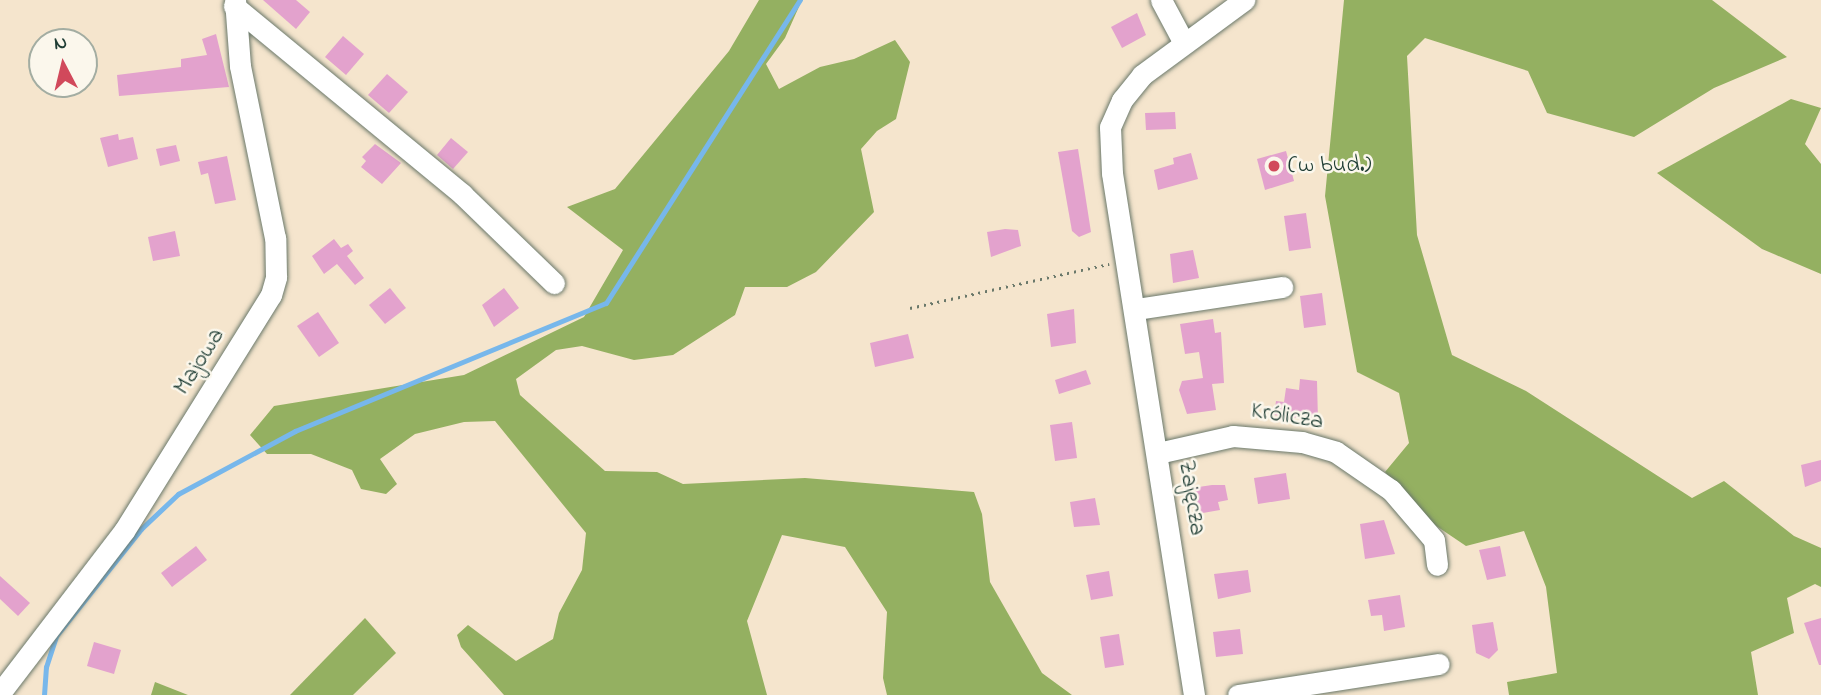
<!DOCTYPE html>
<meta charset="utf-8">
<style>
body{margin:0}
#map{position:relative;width:1821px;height:695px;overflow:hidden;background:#f5e5cd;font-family:"Indie Flower",sans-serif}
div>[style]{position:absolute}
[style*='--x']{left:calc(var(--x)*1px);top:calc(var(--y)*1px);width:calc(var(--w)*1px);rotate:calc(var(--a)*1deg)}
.forest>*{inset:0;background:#94b061}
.stream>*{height:5px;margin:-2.5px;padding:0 2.5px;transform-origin:2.5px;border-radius:2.5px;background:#77b7eb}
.building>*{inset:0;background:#e3a2cd}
.path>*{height:2.5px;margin-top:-1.25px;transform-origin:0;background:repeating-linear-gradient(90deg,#6a786a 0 2px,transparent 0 7px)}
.roads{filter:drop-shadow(0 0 2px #6a786a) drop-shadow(0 0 2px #6a786a)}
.minor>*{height:21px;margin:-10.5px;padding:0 10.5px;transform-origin:10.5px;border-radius:10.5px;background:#fff}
.dots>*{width:19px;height:19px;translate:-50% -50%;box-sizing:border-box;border:4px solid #fbf7ec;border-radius:50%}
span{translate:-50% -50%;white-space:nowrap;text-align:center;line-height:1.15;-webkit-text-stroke:5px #fbf7ec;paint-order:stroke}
.poi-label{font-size:24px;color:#1f3d34}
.left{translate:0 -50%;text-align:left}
.street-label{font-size:24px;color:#1f3d34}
.north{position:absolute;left:28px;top:28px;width:70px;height:70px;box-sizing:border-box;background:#fbf7ec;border:2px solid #a3ada2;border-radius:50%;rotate:353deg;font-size:19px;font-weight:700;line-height:28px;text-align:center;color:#1f3d34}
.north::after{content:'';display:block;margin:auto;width:24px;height:32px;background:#d1495b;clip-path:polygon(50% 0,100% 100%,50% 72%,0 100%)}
</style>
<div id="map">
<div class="forest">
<div style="clip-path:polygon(759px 0,802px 0,785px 38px,766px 64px,779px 89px,820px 67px,854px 59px,895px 40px,910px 62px,896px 119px,877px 131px,861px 149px,874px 212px,816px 272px,787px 287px,745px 287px,735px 315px,673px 355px,634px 360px,582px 346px,556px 350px,516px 379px,520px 395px,605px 471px,657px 472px,683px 484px,805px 478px,974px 492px,982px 514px,990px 582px,1042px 673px,1072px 695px,887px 695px,883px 678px,887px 612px,845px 547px,782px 535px,747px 621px,767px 695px,504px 695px,461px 647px,457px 635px,468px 625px,516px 661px,553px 639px,559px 613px,582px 570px,586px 533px,495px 421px,464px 422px,415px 434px,380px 459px,397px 484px,386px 494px,361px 489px,352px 470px,311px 454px,267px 454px,250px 435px,274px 406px,464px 375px,584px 317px,623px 250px,567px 207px,615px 189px,729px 51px)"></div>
<div style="clip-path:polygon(1344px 0,1712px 0,1787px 57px,1714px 88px,1634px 137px,1547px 113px,1528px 71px,1425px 38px,1407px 56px,1417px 235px,1452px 355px,1526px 391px,1692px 498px,1724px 481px,1794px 536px,1821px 548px,1821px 587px,1815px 584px,1787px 598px,1794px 633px,1751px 652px,1758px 695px,1509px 695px,1507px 682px,1557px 673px,1546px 587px,1524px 531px,1466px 546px,1429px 521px,1385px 472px,1409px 443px,1399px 393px,1357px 372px,1325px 196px)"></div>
<div style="clip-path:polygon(1791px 99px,1821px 108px,1805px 144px,1821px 164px,1821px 274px,1762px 249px,1657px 173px)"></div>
<div style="clip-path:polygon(365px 618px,396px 653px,353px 695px,290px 695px)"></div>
<div style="clip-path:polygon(155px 682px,188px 695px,151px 695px)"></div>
</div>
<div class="stream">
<div style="--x:44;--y:695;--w:28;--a:-86"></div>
<div style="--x:46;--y:667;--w:33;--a:-72"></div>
<div style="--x:56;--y:636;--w:137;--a:-51.5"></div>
<div style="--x:141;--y:529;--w:51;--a:-43.4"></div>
<div style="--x:178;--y:494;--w:133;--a:-28.3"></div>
<div style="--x:295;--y:431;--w:336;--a:-22.4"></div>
<div style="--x:606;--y:303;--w:360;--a:-57.4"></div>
</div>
<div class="building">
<div style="clip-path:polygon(263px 0,296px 0,310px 12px,296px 29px)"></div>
<div style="clip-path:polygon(1137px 13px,1146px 35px,1122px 48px,1111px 27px)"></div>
<div style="clip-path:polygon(216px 34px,229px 87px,119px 96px,117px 75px,181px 67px,181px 59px,207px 55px,202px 39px)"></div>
<div style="clip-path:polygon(343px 36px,364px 54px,346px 75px,325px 57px)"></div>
<div style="clip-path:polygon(387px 74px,408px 92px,389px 113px,368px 95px)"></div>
<div style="clip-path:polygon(1175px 112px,1176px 129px,1146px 130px,1145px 113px)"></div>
<div style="clip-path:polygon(118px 134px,119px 140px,133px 137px,138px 159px,108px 167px,100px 138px)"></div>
<div style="clip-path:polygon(451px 138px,468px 152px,453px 169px,437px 155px)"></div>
<div style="clip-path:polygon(375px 144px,401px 163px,382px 184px,361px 167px,366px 161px,362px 157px)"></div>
<div style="clip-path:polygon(176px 145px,180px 161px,160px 166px,156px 149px)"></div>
<div style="clip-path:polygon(1078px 149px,1091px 232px,1079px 237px,1072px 231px,1058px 152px)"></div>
<div style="clip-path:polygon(1286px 151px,1294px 181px,1265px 190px,1257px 159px)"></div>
<div style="clip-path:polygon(1191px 153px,1198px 179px,1158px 190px,1154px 170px,1174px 164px,1173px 158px)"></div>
<div style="clip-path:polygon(227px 156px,236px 200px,215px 204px,208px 173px,201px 175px,198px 162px)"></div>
<div style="clip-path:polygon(1306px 213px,1311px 248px,1289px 251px,1284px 216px)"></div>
<div style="clip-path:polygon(1005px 229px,1018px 230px,1021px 246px,991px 257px,987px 232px)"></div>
<div style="clip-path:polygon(175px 231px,180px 256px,153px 261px,148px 237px)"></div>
<div style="clip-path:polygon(334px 239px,341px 248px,348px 244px,353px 251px,347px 256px,364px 278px,355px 285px,337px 264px,324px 274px,312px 256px)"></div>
<div style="clip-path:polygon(1193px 250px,1199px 278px,1173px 283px,1170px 254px)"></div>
<div style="clip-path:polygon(390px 288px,406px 308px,385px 324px,369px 305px)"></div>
<div style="clip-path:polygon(504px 288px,519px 308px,494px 327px,482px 305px)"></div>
<div style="clip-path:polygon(1322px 293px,1326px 325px,1304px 328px,1300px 296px)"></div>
<div style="clip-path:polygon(1074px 309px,1076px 343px,1051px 347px,1047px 314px)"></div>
<div style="clip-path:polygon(318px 312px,339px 343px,319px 357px,297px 326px)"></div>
<div style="clip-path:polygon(1213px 319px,1215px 333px,1221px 332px,1224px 383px,1212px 384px,1216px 410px,1187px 414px,1179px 390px,1182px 381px,1203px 378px,1199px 352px,1185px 354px,1180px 324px)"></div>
<div style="clip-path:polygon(908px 334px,914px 358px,875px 367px,870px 343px)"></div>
<div style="clip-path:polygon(1086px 370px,1091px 384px,1059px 394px,1055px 380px)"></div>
<div style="clip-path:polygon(1300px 379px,1317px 381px,1318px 421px,1274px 415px,1276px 401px,1284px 402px,1286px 388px,1299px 390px)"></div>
<div style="clip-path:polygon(1072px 422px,1077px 458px,1055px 461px,1050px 425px)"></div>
<div style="clip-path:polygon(1821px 460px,1821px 481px,1805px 487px,1801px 465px)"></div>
<div style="clip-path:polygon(1286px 473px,1290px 499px,1258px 504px,1254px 478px)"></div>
<div style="clip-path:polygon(1212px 485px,1225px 485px,1228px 500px,1218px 502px,1220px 510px,1197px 514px,1192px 488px)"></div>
<div style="clip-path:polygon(1095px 498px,1100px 525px,1074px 527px,1070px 502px)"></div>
<div style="clip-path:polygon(1384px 520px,1395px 554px,1365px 559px,1360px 524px)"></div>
<div style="clip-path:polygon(196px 546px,207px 560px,172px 587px,161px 573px)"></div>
<div style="clip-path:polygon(1500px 546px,1506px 576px,1487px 580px,1479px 550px)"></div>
<div style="clip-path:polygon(1248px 570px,1251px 592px,1218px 599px,1214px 574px)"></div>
<div style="clip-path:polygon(1109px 571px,1113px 596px,1091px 600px,1086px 575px)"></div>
<div style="clip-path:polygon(0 576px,30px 603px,18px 616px,0 599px)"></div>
<div style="clip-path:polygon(1400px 595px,1405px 627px,1384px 631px,1382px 615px,1371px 616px,1368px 600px)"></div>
<div style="clip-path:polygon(1821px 618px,1821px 665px,1819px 665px,1804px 623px)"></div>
<div style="clip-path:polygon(1493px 622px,1498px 650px,1489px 659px,1476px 653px,1472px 625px)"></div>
<div style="clip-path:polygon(1240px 629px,1243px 654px,1216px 657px,1213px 632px)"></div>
<div style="clip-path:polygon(1119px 634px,1124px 665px,1105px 668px,1100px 637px)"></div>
<div style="clip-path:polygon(94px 642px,121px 650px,114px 674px,87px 666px)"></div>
</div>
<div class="path">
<div style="--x:910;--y:308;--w:204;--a:-12.5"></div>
</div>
<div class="roads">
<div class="minor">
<div style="--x:1161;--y:0;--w:49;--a:61.9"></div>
<div style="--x:234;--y:6;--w:296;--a:39.5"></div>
<div style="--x:462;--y:194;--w:128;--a:44.1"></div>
<div style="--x:1136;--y:309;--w:148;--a:-8.6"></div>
<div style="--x:1158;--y:453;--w:77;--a:-12.8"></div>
<div style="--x:1233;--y:436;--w:69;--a:5"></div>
<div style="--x:1302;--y:442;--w:35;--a:16"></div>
<div style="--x:1336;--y:452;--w:67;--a:34.6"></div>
<div style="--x:1391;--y:490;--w:66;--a:49.3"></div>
<div style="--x:1434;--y:540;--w:25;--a:83"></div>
<div style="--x:0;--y:693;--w:204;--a:-52.6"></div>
<div style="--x:124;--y:531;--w:278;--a:-58.1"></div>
<div style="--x:271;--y:295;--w:19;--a:-74"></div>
<div style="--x:276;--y:277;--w:39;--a:-91"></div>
<div style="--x:275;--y:238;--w:176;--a:-101.5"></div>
<div style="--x:240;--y:66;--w:66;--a:-94.3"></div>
<div style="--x:1194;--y:695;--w:528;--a:-98.93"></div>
<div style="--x:1112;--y:173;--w:46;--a:-92.5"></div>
<div style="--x:1110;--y:127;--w:30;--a:-66"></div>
<div style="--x:1122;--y:100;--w:32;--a:-51"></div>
<div style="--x:1142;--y:75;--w:127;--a:-36.3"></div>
<div style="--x:1238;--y:695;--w:203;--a:-8.8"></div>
</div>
</div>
<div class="dots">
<div style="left:1274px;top:166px;background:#d1495b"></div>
</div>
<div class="poi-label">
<span class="left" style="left:1288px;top:166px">(w bud.)</span>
</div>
<div class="street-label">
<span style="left:200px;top:362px;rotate:-58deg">Majowa</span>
<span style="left:1287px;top:417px;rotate:9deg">Królicza</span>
<span style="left:1191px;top:498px;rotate:81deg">Zajęcza</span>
</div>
<div class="north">N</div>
</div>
